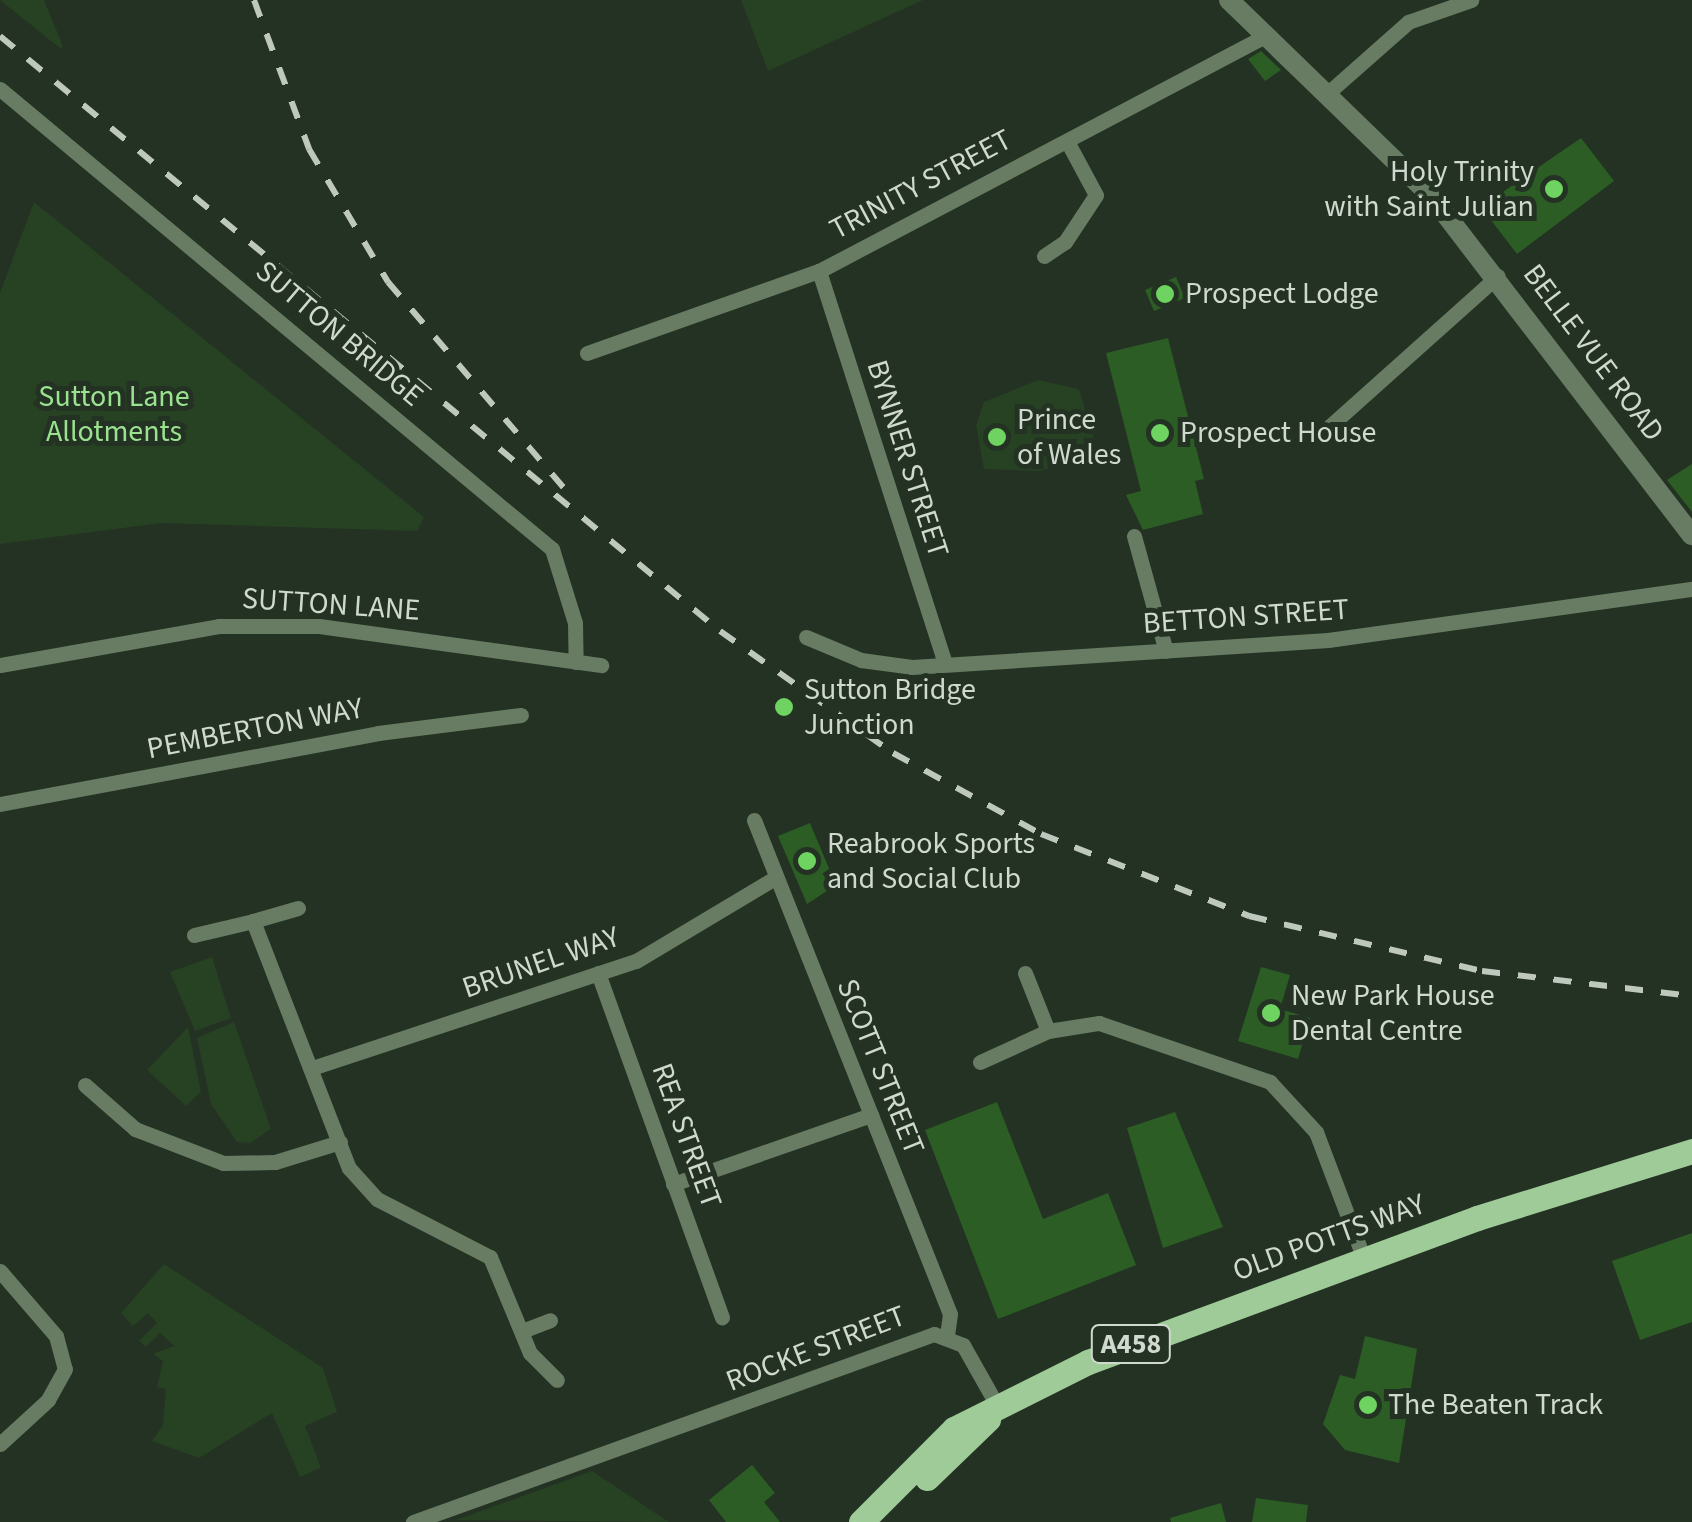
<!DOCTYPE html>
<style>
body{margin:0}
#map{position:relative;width:1692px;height:1522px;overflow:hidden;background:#243223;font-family:"Source Sans 3",sans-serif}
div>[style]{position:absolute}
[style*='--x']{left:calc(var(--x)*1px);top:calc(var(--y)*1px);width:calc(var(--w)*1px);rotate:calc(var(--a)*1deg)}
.green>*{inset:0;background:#274123}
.building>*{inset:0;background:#2b5d25}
.minor>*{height:15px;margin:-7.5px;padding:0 7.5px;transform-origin:7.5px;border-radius:7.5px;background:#677c63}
.tertiary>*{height:20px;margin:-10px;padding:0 10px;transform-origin:10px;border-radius:10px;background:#677c63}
.primary>*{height:25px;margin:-12.5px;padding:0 12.5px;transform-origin:12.5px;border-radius:12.5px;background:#9ecb97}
.rail>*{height:6px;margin-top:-3px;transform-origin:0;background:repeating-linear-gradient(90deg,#bec8bc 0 18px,transparent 0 36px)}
.dots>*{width:28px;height:28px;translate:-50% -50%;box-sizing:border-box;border:5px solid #243223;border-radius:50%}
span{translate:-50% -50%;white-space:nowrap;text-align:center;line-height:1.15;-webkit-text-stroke:10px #243223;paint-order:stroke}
.shield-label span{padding:2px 8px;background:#243223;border:2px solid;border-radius:8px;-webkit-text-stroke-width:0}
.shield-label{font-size:28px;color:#d0d9ce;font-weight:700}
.poi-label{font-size:30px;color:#d0d9ce}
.right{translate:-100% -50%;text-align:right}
.left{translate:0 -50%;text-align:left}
.street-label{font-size:30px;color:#d0d9ce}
.park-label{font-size:30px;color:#9ae290}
</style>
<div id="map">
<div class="green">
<div style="clip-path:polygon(0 0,44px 0,63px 46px,61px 49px)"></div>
<div style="clip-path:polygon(741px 0,923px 0,768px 71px)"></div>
<div style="clip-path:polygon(34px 202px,424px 517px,417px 531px,162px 523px,0 544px,0 293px)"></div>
<div style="clip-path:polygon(1038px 380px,1079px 389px,1098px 453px,1040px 471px,984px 469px,976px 425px,984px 402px)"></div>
<div style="clip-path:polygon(212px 957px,231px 1018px,195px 1031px,170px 972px)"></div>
<div style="clip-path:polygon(234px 1022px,271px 1129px,250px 1143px,237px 1142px,211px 1104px,197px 1038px)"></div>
<div style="clip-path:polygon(188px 1027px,201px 1092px,186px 1106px,147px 1070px)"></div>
<div style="clip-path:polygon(164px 1264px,323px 1368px,337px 1412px,305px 1426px,321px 1468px,300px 1477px,272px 1413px,199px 1458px,152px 1441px,163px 1425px,166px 1389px,157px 1387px,163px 1361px,153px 1354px,174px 1346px,160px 1333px,146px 1347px,139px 1341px,157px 1323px,148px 1313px,133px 1326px,121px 1313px)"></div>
<div style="clip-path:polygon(592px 1471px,669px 1522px,456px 1520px)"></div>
</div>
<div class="building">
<div style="clip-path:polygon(1261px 51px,1281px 70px,1265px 81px,1248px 59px)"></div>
<div style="clip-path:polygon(1581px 138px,1614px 181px,1517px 254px,1481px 207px)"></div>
<div style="clip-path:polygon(1176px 277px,1185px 298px,1154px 311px,1145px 290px)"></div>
<div style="clip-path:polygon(1168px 338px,1204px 479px,1195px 481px,1203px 514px,1143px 530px,1126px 495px,1141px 491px,1106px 353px)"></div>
<div style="clip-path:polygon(1692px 464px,1692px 512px,1667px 480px)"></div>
<div style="clip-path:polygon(810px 823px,836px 885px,807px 904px,778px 836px)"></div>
<div style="clip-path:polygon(1261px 967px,1290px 975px,1280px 1009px,1310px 1018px,1298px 1059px,1238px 1041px)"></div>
<div style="clip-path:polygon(997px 1102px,1043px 1219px,1108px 1193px,1136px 1265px,998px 1319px,925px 1130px)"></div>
<div style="clip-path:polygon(1175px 1112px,1223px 1227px,1163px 1248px,1127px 1128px)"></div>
<div style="clip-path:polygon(1692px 1233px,1692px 1322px,1640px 1340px,1612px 1261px)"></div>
<div style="clip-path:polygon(1365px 1336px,1417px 1349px,1399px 1463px,1345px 1450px,1323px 1424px,1340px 1375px,1355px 1379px)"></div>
<div style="clip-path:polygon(752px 1465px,775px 1493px,764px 1502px,780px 1522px,726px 1522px,709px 1500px)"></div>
<div style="clip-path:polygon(1256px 1498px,1308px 1505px,1306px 1522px,1252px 1522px)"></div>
<div style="clip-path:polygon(1221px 1503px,1226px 1522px,1171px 1522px,1170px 1518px)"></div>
</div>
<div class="minor">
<div style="--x:0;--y:89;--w:719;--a:39.81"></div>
<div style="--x:552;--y:549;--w:77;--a:72.7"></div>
<div style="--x:575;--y:623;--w:39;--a:89"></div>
<div style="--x:1329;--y:92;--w:106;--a:-41.5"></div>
<div style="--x:1408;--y:22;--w:67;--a:-19.2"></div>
<div style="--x:1044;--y:256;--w:25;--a:-34"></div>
<div style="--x:1065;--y:242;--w:56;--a:-56.6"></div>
<div style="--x:1096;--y:195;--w:59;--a:-118.3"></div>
<div style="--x:819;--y:271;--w:412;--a:72.2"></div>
<div style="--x:587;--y:353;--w:246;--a:-19.5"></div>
<div style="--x:819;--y:271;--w:506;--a:-27.78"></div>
<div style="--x:1321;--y:434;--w:237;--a:-41.8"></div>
<div style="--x:1134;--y:536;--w:119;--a:74.5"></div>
<div style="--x:806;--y:637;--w:60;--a:22.7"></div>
<div style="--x:861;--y:660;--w:51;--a:7.8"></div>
<div style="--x:912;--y:667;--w:417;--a:-3.7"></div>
<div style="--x:1328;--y:640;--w:368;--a:-8"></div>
<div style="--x:0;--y:665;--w:222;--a:-10.1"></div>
<div style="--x:219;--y:626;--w:100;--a:0"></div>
<div style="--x:319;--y:626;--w:285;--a:7.9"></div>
<div style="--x:0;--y:804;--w:385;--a:-10.6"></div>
<div style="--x:378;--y:733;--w:144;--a:-7.2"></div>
<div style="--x:754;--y:820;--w:531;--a:68.36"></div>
<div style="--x:950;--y:1314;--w:22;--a:98"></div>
<div style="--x:298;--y:908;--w:47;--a:163.9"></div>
<div style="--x:253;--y:921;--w:265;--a:68.8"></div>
<div style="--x:349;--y:1168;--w:42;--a:47.9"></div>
<div style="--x:377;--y:1199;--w:127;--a:27.2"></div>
<div style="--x:490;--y:1257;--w:104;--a:67.4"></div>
<div style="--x:530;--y:1353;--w:38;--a:45"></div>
<div style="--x:194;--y:935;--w:61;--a:-13.3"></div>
<div style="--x:598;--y:973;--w:366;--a:70.2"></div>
<div style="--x:1025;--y:973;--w:62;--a:68.4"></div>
<div style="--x:980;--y:1062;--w:75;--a:-24.5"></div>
<div style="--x:1048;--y:1031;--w:52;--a:-8.9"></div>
<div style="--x:1099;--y:1023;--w:181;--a:19"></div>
<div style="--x:1270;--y:1082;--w:68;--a:47.4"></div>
<div style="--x:1316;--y:1132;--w:136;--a:69.3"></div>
<div style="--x:312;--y:1068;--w:341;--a:-18.3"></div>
<div style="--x:636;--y:961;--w:160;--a:-30.9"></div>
<div style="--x:85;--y:1085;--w:67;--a:41.3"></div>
<div style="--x:135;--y:1129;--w:94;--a:21.1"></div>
<div style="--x:223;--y:1163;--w:52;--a:-1.1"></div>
<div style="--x:275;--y:1162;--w:68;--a:-17.1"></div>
<div style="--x:673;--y:1184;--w:210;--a:-19.2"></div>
<div style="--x:0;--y:1271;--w:86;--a:49.3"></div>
<div style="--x:56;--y:1336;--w:34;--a:75"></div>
<div style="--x:65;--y:1369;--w:35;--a:119"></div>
<div style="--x:48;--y:1400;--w:65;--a:137.5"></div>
<div style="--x:522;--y:1331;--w:30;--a:-21"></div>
<div style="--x:413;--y:1522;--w:554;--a:-19.84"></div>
<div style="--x:934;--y:1334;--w:31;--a:21"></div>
<div style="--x:963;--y:1345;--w:71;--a:60.6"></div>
</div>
<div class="tertiary">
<div style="--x:1229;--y:0;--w:284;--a:44.1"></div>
<div style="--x:1433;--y:198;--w:425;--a:52.5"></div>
</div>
<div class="primary">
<div style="--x:927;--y:1478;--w:85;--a:-44"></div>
<div style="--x:861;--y:1522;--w:132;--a:-45"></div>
<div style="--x:954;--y:1429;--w:150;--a:-26.6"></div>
<div style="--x:1088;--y:1362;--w:415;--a:-20.3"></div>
<div style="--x:1477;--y:1218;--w:225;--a:-17.3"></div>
</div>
<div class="rail">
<div style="--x:254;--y:0;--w:159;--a:69.7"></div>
<div style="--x:309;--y:149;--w:155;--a:59.3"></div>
<div style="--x:388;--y:282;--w:282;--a:49.5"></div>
<div style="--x:0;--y:36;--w:934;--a:39.57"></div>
<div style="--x:720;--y:631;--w:212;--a:35.2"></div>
<div style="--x:893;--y:753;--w:169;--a:28.7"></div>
<div style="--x:1041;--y:834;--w:224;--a:21.5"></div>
<div style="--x:1249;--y:916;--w:239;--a:13.3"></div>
<div style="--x:1482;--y:971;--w:211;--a:6.8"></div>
</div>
<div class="dots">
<div style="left:1554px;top:189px;background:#6ed361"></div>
<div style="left:1165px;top:294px;background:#6ed361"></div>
<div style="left:1160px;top:433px;background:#6ed361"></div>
<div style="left:997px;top:437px;background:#6ed361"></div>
<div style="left:784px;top:707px;background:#6ed361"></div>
<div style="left:807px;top:861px;background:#6ed361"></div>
<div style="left:1271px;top:1013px;background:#6ed361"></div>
<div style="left:1368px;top:1405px;background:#6ed361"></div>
</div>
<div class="shield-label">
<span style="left:1131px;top:1344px">A458</span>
</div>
<div class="poi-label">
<span class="right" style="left:1534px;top:189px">Holy Trinity<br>with Saint Julian</span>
<span class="left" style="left:1185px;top:294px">Prospect Lodge</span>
<span class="left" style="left:1017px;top:437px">Prince<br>of Wales</span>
<span class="left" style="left:1180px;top:433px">Prospect House</span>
<span class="left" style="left:804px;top:707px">Sutton Bridge<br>Junction</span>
<span class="left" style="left:827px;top:861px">Reabrook Sports<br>and Social Club</span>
<span class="left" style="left:1291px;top:1013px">New Park House<br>Dental Centre</span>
<span class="left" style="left:1388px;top:1405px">The Beaten Track</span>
</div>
<div class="street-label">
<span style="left:921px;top:185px;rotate:-28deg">TRINITY STREET</span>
<span style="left:339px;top:334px;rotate:40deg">SUTTON BRIDGE</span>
<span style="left:1593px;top:353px;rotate:53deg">BELLE VUE ROAD</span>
<span style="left:907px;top:459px;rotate:72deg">BYNNER STREET</span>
<span style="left:331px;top:605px;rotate:4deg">SUTTON LANE</span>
<span style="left:1246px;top:617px;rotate:-4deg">BETTON STREET</span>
<span style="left:255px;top:729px;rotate:-11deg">PEMBERTON WAY</span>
<span style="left:541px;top:963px;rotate:-19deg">BRUNEL WAY</span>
<span style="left:880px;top:1067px;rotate:68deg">SCOTT STREET</span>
<span style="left:686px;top:1136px;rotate:70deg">REA STREET</span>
<span style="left:1329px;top:1238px;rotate:-20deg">OLD POTTS WAY</span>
<span style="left:816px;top:1349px;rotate:-21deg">ROCKE STREET</span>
</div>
<div class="park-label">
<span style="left:114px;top:414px">Sutton Lane<br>Allotments</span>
</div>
</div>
